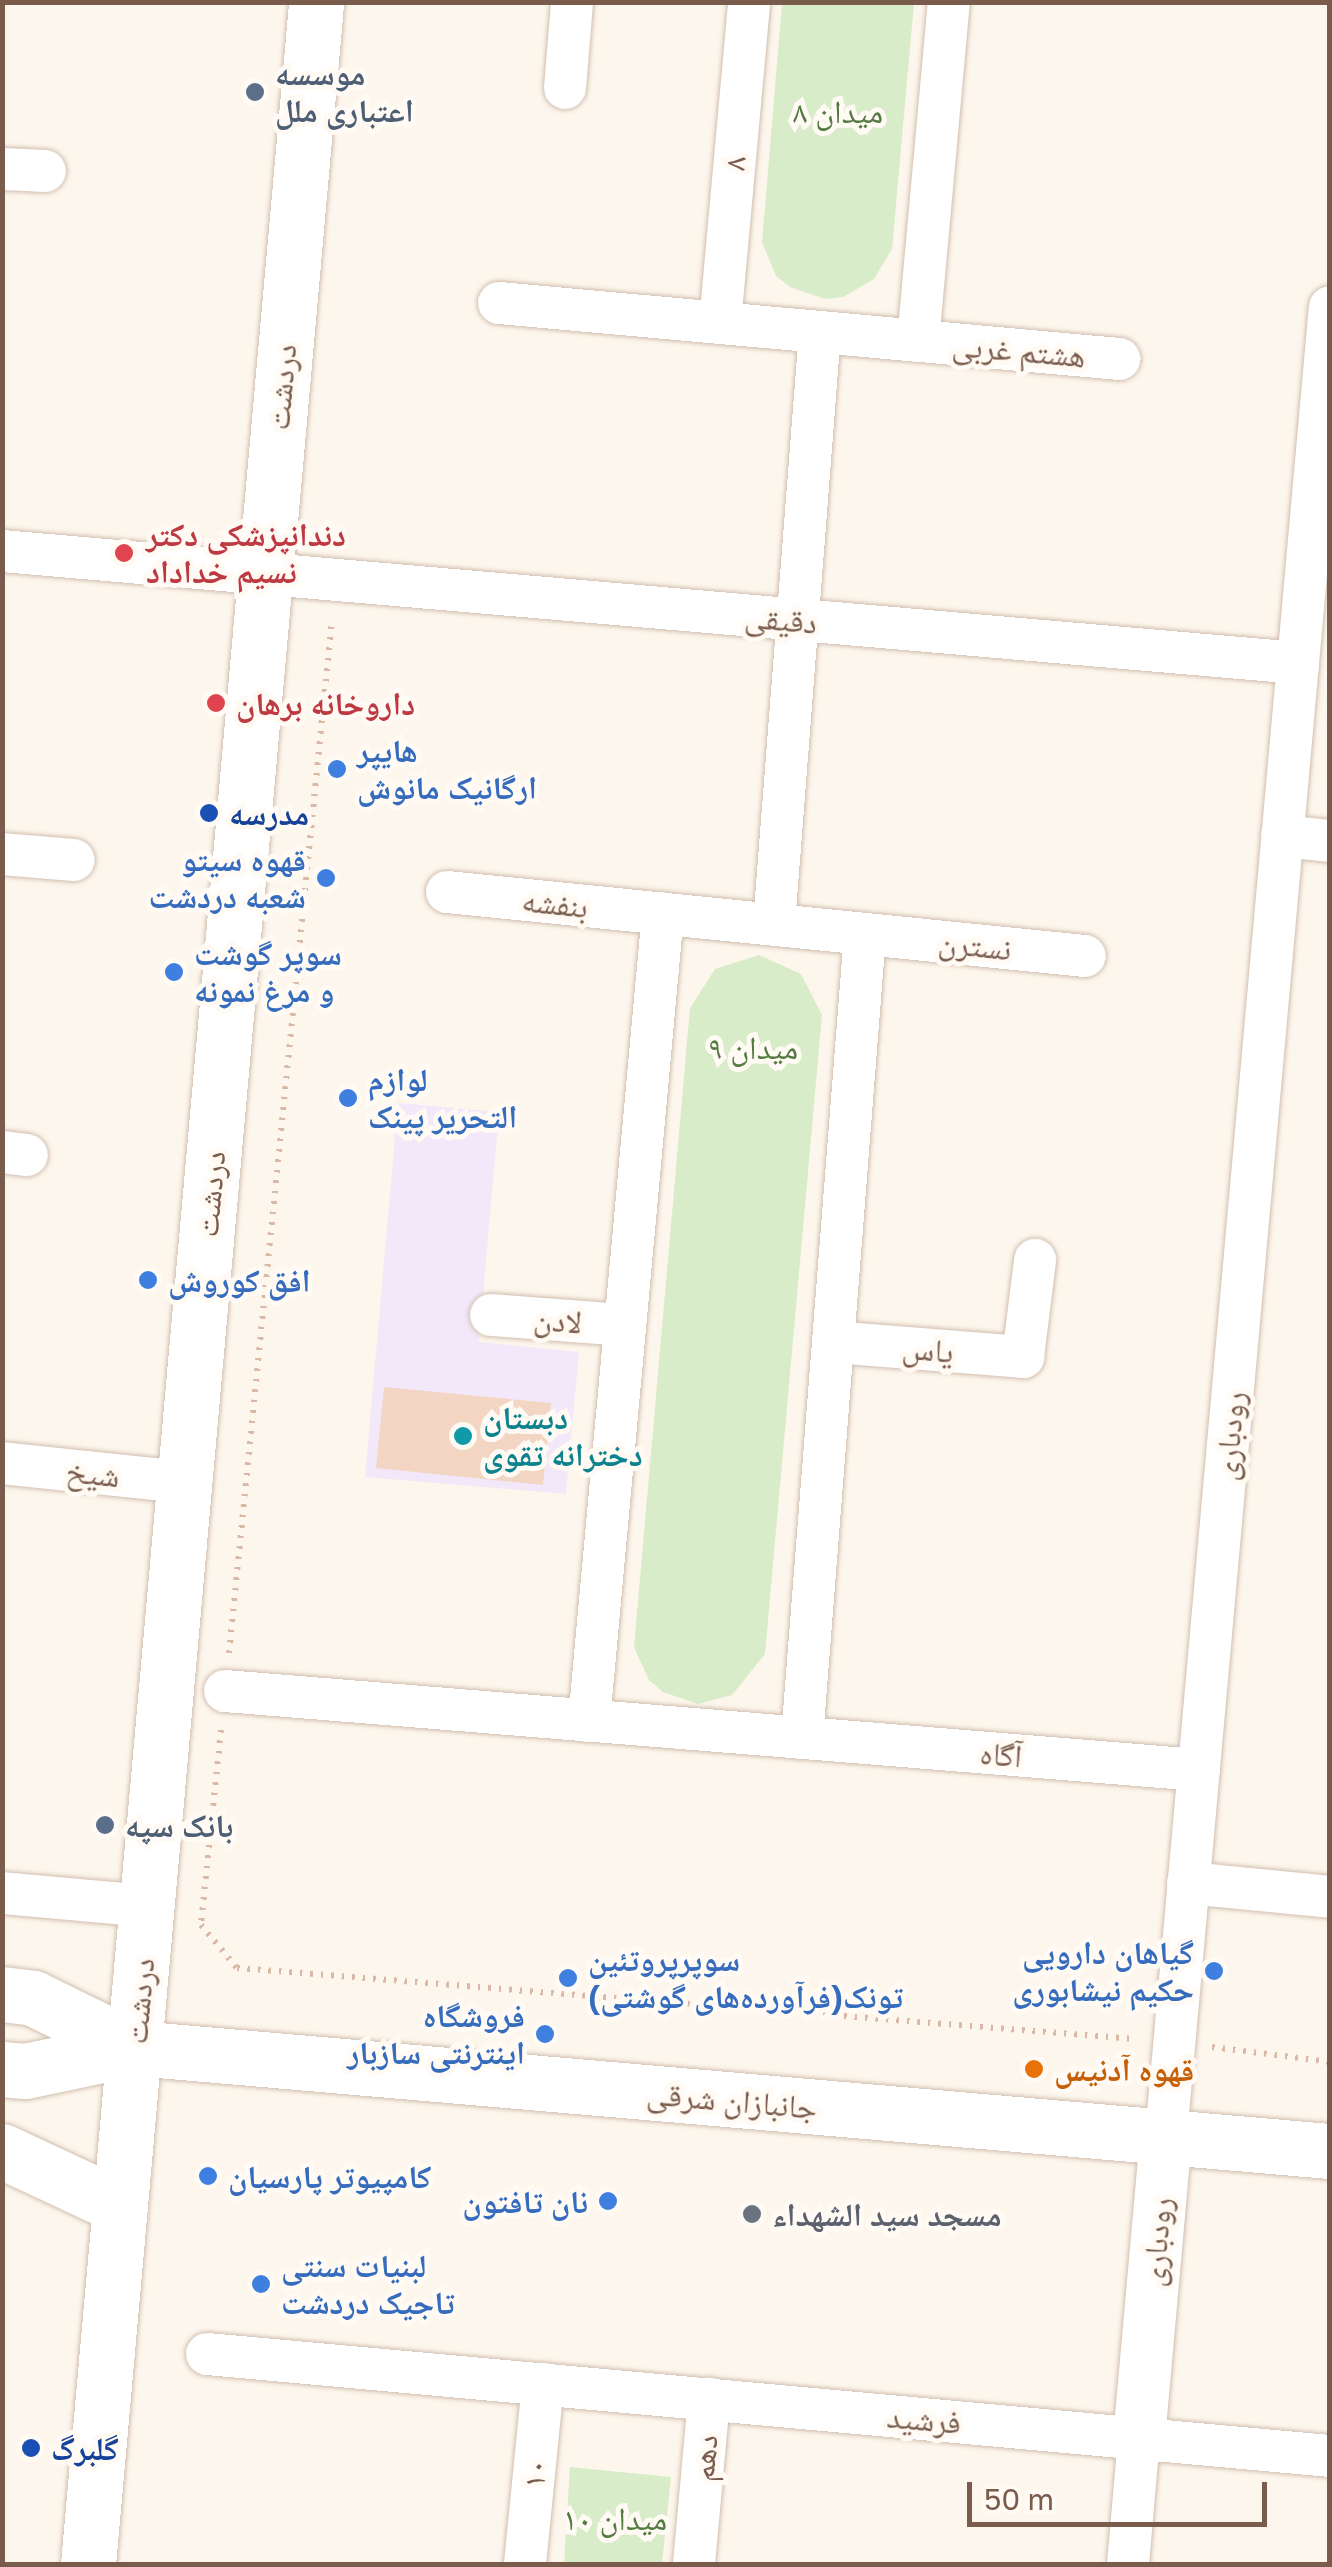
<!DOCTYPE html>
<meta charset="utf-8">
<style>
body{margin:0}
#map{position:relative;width:1332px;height:2567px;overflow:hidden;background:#fdf6ec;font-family:"Golos Text","Noto Naskh Arabic",sans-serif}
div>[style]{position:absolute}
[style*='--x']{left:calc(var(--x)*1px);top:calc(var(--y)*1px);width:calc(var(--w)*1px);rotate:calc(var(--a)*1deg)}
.education>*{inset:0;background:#f3e8fa}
.green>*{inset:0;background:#d8ecc9}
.building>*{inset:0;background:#f3d5c3}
.path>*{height:6px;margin-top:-3px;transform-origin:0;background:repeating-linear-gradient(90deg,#d9b8a5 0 2.5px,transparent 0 10.5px)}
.roads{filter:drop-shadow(0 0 2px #d1beb0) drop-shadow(0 0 2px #d1beb0)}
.minor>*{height:42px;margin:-21px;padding:0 21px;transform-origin:21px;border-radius:21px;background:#fff}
.tertiary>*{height:52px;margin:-26px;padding:0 26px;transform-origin:26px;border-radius:26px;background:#fff}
.secondary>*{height:55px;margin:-27.5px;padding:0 27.5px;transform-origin:27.5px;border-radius:27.5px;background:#fff}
.dots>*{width:28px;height:28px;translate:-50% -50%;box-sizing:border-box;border:5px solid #fffaf3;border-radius:50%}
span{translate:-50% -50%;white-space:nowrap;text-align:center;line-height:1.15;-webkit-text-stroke:10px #fffaf3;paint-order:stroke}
.service-label{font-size:32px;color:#4e5e75;font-weight:700}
.left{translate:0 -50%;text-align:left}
.park-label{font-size:32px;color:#537a41}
.street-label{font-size:32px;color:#7a5c4d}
.health-label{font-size:32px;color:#be3a42;font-weight:700}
.shop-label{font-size:32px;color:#366cbe;font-weight:700}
.right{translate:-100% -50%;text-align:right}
.transit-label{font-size:32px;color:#164399;font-weight:700}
.culture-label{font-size:32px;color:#0d838f;font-weight:700}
.food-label{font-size:32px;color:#c56008;font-weight:700}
.worship-label{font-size:32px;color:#5b616d;font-weight:700}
.frame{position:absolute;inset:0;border:5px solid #7a5c4d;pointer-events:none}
.scale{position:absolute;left:967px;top:2482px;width:300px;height:45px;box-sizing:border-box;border:5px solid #7a5c4d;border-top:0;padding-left:12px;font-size:30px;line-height:35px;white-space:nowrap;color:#7a5c4d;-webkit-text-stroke:8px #fffaf3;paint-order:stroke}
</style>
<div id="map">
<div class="education">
<div style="clip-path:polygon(398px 1103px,499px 1112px,479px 1342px,579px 1352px,566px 1494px,365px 1477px)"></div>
</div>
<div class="green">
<div style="clip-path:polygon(782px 3px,914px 3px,892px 249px,874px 279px,843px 297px,825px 299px,790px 287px,776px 276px,762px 242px)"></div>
<div style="clip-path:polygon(759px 955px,801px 974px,822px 1015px,765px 1654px,732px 1695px,698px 1704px,663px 1692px,649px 1680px,634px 1647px,690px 1008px,715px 969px)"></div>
<div style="clip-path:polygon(570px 2467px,671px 2477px,662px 2564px,564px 2564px)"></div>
</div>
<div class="building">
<div style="clip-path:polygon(384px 1387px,551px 1403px,543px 1485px,376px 1468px)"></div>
</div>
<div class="path">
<div style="--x:229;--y:1653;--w:1038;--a:-84.31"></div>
<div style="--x:221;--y:1730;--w:196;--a:95.9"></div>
<div style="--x:201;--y:1925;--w:56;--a:50.1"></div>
<div style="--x:237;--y:1968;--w:901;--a:4.52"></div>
<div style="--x:1212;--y:2047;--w:119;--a:7.2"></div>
</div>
<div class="roads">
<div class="minor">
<div style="--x:565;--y:88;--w:86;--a:-85.3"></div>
<div style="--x:2;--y:169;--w:43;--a:2.7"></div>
<div style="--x:499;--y:303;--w:623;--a:5.16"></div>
<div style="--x:720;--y:323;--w:322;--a:-84.8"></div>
<div style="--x:918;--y:341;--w:340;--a:-84.8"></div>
<div style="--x:2;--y:551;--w:1301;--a:4.94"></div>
<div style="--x:1282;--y:836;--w:48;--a:5.9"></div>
<div style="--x:2;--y:854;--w:72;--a:4.8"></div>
<div style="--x:447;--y:892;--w:641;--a:5.73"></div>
<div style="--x:774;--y:924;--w:594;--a:-85.56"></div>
<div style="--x:2;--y:1152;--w:25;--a:7"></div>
<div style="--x:491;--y:1315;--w:134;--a:4.3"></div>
<div style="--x:833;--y:1342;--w:191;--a:4.5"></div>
<div style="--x:1023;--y:1357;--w:98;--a:-82.9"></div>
<div style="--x:2;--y:1463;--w:183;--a:6"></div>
<div style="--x:225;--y:1691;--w:977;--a:4.64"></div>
<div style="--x:589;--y:1721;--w:811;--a:-84.77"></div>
<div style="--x:802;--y:1738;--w:806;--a:-85.52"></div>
<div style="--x:1188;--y:1883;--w:143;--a:5.6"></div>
<div style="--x:2;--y:1893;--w:146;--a:5.1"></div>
<div style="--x:1166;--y:2136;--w:1836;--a:-84.88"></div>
<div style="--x:207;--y:2354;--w:1128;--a:5.19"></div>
<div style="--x:525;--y:2564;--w:181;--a:-84.3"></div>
<div style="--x:694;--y:2564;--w:166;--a:-84.8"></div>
<div style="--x:1128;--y:2564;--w:125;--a:-85"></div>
</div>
<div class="tertiary">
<div style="--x:1139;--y:2439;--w:304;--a:-84.9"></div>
</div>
<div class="secondary">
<div style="--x:2;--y:1994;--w:31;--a:7"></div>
<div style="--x:33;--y:1998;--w:114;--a:26.1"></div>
<div style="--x:2;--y:2069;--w:23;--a:5"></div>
<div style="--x:25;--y:2071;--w:112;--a:-11.8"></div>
<div style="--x:135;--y:2048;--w:1199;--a:4.93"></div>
<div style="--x:2;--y:2151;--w:130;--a:25"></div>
<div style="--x:88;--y:2564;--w:2572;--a:-84.91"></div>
</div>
</div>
<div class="dots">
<div style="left:255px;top:92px;background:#5c6f8a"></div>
<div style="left:124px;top:553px;background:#e0444e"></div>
<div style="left:216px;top:703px;background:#e0444e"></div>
<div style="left:337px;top:769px;background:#3f7fe0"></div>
<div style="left:209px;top:813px;background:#1a4fb4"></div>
<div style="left:326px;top:878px;background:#3f7fe0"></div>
<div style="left:174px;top:972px;background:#3f7fe0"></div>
<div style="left:348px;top:1098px;background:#3f7fe0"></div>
<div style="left:148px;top:1280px;background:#3f7fe0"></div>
<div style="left:463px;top:1436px;background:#0f9aa8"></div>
<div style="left:105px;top:1825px;background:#5c6f8a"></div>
<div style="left:1214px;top:1971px;background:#3f7fe0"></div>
<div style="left:568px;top:1978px;background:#3f7fe0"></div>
<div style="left:545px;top:2034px;background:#3f7fe0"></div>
<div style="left:1034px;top:2069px;background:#e8710a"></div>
<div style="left:208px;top:2176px;background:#3f7fe0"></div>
<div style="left:608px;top:2201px;background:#3f7fe0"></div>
<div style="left:752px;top:2214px;background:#6b7280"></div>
<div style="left:261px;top:2284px;background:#3f7fe0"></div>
<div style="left:31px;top:2448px;background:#1a4fb4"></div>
</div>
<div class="service-label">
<span class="left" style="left:275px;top:92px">موسسه<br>اعتباری ملل</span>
<span class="left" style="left:125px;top:1825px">بانک سپه</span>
</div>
<div class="park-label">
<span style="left:838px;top:111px">میدان ۸</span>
<span style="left:753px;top:1047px">میدان ۹</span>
<span style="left:615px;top:2518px">میدان ۱۰</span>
</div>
<div class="street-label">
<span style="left:734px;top:163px;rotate:-85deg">۸</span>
<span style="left:1019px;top:350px;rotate:5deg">هشتم غربی</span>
<span style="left:281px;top:387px;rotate:-85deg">دردشت</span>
<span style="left:781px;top:619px;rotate:5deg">دقیقی</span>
<span style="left:555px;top:903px;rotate:6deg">بنفشه</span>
<span style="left:975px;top:945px;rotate:6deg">نسترن</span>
<span style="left:210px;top:1194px;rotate:-85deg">دردشت</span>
<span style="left:558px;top:1320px;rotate:5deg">لادن</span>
<span style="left:928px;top:1349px;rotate:5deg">یاس</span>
<span style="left:1229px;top:1436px;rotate:-85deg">رودباری</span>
<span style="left:93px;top:1473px;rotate:6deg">شیخ</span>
<span style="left:1001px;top:1754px;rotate:5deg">آگاه</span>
<span style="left:139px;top:2001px;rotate:-85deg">دردشت</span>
<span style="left:732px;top:2100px;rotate:5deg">جانبازان شرقی</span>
<span style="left:1156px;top:2242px;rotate:-85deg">رودباری</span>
<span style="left:924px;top:2419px;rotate:5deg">فرشید</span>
<span style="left:704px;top:2458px;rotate:-85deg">دهم</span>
<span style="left:534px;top:2474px;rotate:-85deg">۱۰</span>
</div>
<div class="health-label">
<span class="left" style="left:146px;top:553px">دندانپزشکی دکتر<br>نسیم خداداد</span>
<span class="left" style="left:236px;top:703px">داروخانه برهان</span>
</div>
<div class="shop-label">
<span class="left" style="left:357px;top:769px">هایپر<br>ارگانیک مانوش</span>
<span class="right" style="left:306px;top:878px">قهوه سیتو<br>شعبه دردشت</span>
<span class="left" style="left:194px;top:972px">سوپر گوشت<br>و مرغ نمونه</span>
<span class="left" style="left:368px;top:1098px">لوازم<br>التحریر پینک</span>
<span class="left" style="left:168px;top:1280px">افق کوروش</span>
<span class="right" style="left:1194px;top:1971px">گیاهان دارویی<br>حکیم نیشابوری</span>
<span class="left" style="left:588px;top:1978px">سوپرپروتئین<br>تونک(فرآورده‌های گوشتی)</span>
<span class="right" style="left:525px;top:2034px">فروشگاه<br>اینترنتی سازبار</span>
<span class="left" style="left:228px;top:2176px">کامپیوتر پارسیان</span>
<span class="right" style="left:588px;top:2201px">نان تافتون</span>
<span class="left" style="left:281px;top:2284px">لبنیات سنتی<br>تاجیک دردشت</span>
</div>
<div class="transit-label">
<span class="left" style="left:229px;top:813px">مدرسه</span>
<span class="left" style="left:51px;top:2448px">گلبرگ</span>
</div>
<div class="culture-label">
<span class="left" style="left:483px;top:1436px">دبستان<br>دخترانه تقوی</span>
</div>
<div class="food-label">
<span class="left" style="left:1054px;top:2069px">قهوه آدنیس</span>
</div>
<div class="worship-label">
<span class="left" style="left:772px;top:2214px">مسجد سید الشهداء</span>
</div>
<div class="frame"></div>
<div class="scale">50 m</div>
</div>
